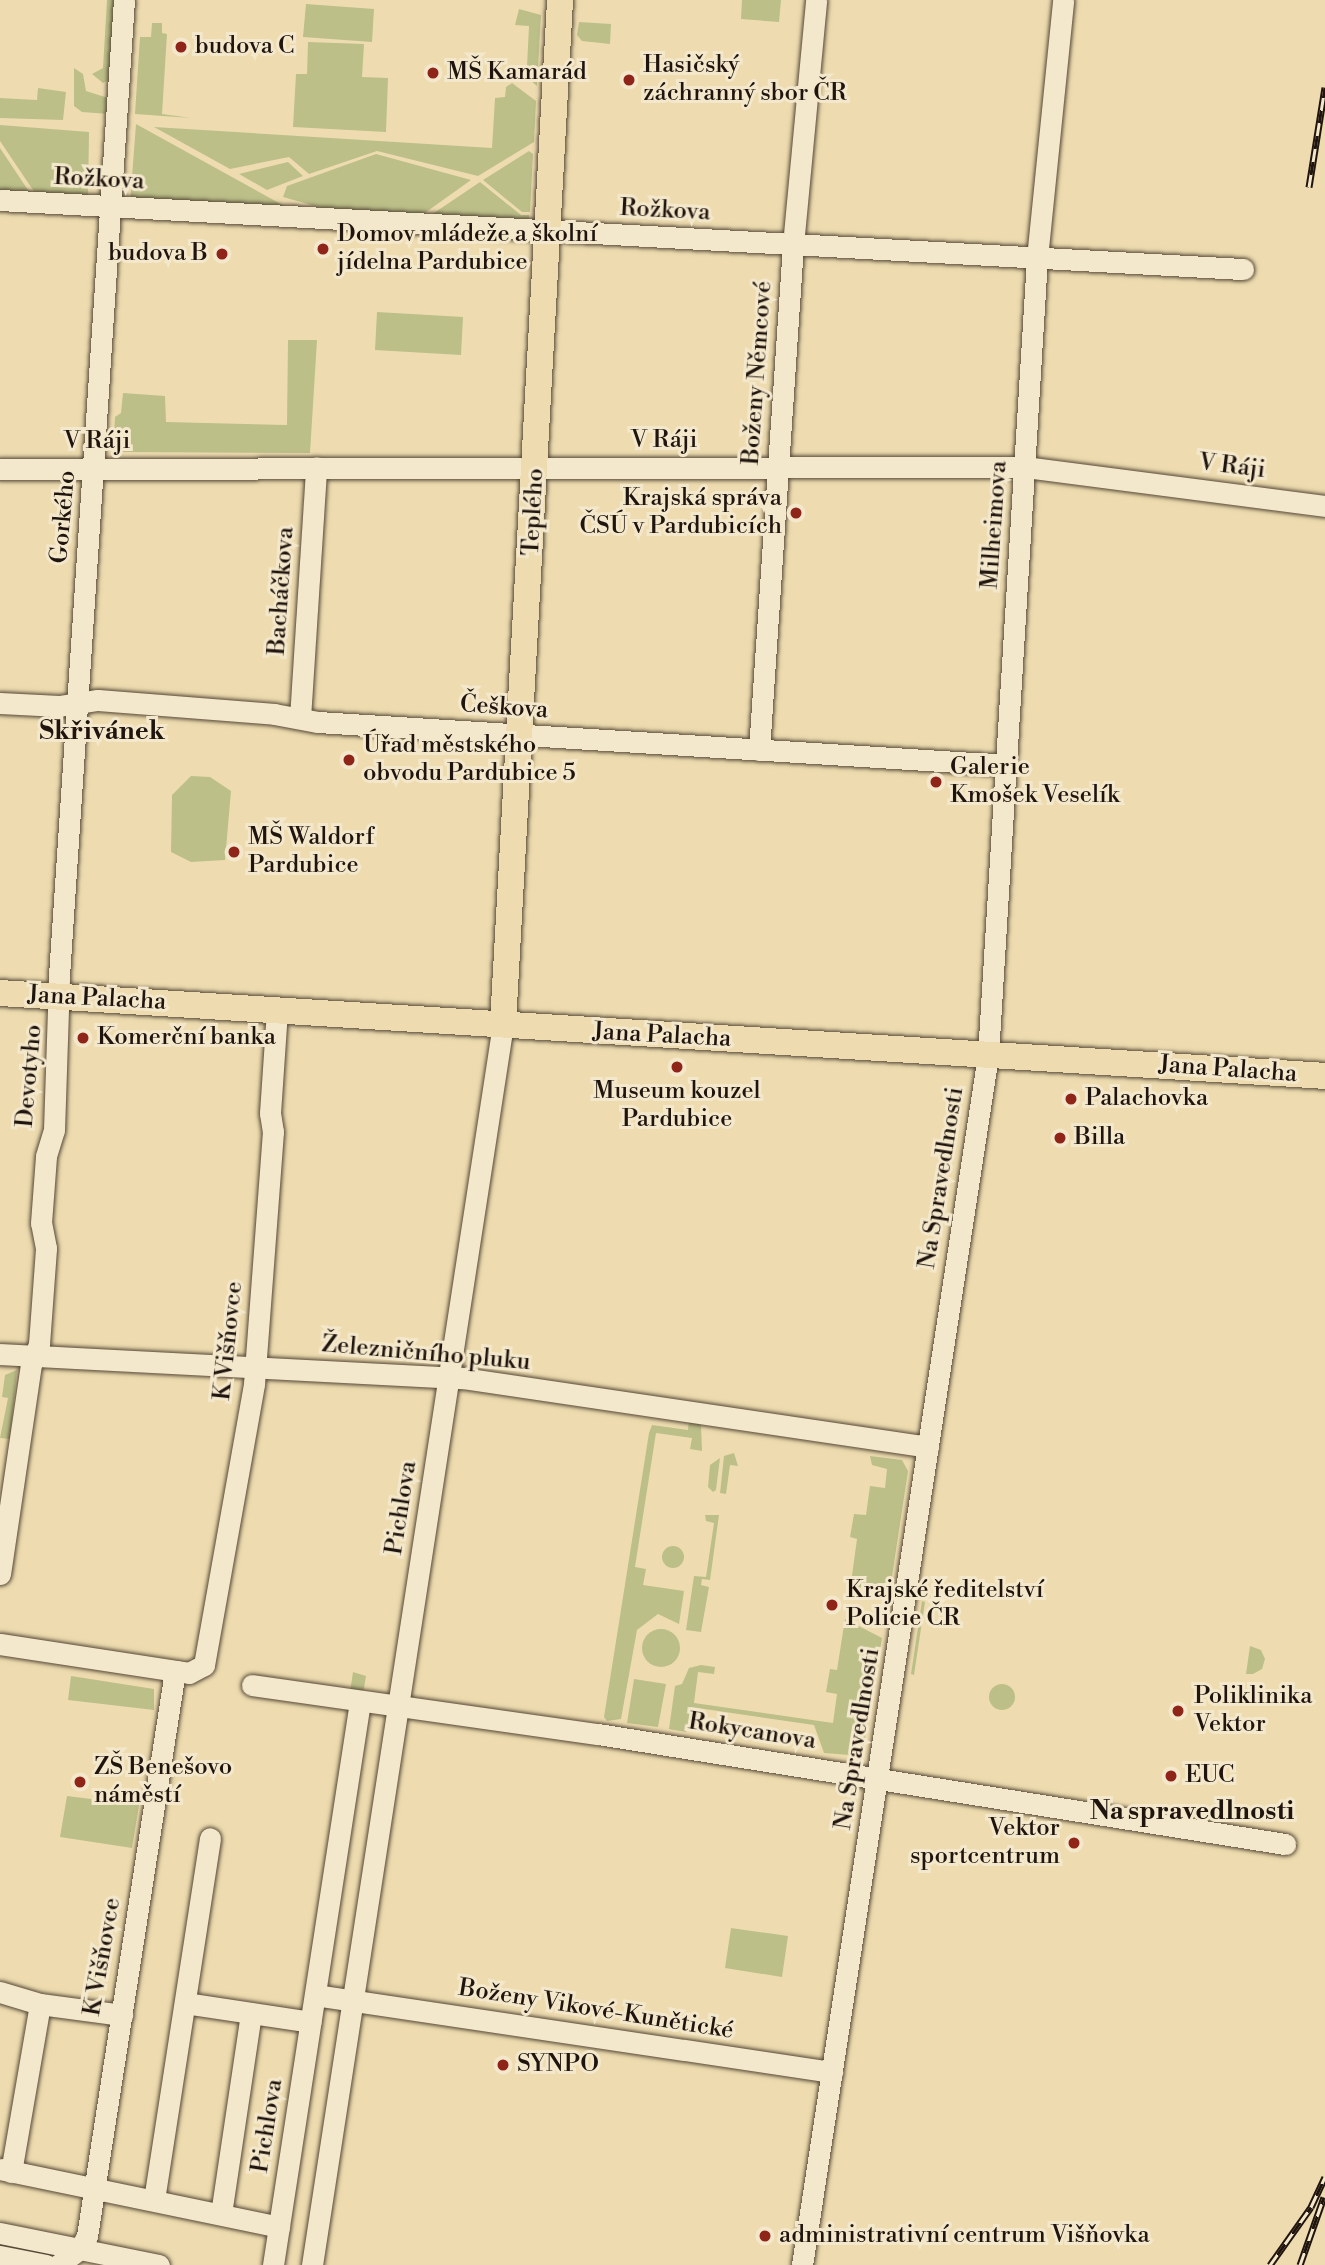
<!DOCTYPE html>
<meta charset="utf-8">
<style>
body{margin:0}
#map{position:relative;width:1325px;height:2265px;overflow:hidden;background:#eedcb0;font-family:"Libre Bodoni",serif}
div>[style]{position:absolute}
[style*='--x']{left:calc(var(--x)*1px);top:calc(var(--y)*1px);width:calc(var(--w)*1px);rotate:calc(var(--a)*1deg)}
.green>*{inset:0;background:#bcbf88}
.round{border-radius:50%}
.roads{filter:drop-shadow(0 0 2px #544736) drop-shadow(0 0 2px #544736)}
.minor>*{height:21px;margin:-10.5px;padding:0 10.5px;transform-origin:10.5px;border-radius:10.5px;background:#f4e8cc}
.major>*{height:26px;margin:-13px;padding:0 13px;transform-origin:13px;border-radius:13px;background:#eedcb0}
.rail>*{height:7px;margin-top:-3.5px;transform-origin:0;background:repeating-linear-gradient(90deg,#f4e8cc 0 13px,#20150e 0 26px);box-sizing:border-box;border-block:2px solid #20150e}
.dots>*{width:19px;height:19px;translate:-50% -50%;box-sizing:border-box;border:4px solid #f4e8cc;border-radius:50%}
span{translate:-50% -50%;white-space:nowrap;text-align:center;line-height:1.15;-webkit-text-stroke:6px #f4e8cc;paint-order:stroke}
.poi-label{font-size:24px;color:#20150e}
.left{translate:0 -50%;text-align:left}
.right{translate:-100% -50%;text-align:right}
.street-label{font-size:24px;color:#20150e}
.neighbourhood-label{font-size:26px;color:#20150e;font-weight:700}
</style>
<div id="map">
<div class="green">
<div style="clip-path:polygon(107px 0,116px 0,109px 80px,103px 83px,92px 74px,103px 68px)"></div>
<div style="clip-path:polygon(742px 0,781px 0,779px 22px,741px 19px)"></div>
<div style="clip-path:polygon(306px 4px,374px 9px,372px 42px,303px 37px)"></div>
<div style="clip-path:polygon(519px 9px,541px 15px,537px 86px,516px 68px,527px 66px,529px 26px,515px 25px)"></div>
<div style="clip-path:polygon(579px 22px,611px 24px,610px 44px,582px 41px,577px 35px)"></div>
<div style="clip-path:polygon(152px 23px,162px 23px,162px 33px,167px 34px,162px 114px,191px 118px,135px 114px,140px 37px,151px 37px)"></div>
<div style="clip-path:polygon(308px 42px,364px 44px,362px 77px,388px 78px,386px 132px,293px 127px,296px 74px,307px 74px)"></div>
<div style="clip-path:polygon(74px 68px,83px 74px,86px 91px,108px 98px,109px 114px,82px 112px,74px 106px)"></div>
<div style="clip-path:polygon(512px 83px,536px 101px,534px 142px,478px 176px,377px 151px,309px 174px,289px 157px,230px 169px,154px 127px,492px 148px,495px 98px,505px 97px,506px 87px)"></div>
<div style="clip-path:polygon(38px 88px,66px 92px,63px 120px,0 118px,0 98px,37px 100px)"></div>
<div style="clip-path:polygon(136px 124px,288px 208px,130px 203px)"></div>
<div style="clip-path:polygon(0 125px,89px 132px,88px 196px,35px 193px,0 141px)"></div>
<div style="clip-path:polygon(0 148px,30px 193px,0 191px)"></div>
<div style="clip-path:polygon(529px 151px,533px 154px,530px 212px,522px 212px,483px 180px)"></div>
<div style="clip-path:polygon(376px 154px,471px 180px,422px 215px,326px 209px,283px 197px,287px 186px)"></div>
<div style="clip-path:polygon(288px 162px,303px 176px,267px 190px,239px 174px)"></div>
<div style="clip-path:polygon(480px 182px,521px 215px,529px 215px,529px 220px,431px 215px)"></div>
<div style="clip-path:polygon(377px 312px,463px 317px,461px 355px,375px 350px)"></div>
<div style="clip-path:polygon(288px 340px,317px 340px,310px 453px,113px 452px,115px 417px,121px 413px,123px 393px,165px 396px,166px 422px,287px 425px)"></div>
<div style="clip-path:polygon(191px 776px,210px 777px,231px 791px,225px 860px,191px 862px,171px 852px,172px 795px)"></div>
<div style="clip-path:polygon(17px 1370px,10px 1439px,0 1438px,8px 1398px,2px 1397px,5px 1375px)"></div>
<div style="clip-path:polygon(689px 1420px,701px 1425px,702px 1451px,690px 1449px,692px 1438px,656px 1433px,635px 1567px,646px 1569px,643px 1585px,684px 1591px,679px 1624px,658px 1614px,637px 1630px,621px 1719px,607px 1721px,604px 1717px,649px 1433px,652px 1425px,688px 1430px)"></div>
<div style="clip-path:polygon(734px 1453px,738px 1466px,730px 1465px,726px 1494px,720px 1493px,724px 1456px)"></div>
<div style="clip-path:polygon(870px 1456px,902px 1460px,908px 1471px,891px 1583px,862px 1585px,858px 1592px,850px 1590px,857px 1539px,850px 1537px,854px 1514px,866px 1515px,870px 1486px,885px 1488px,887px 1469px,872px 1465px)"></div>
<div style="clip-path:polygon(720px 1458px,716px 1490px,713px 1492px,708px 1487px,710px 1465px)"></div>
<div style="clip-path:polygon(705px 1515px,719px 1515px,710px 1580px,702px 1579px,701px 1585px,709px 1587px,701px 1632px,686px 1630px,694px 1576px,706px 1577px,714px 1523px,706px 1521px)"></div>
<div class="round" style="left:662px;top:1546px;width:22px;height:22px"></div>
<div style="clip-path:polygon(922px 1601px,925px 1602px,914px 1675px,911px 1674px)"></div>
<div style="clip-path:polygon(845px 1619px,882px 1638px,862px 1756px,824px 1753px,814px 1725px,691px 1707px,686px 1732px,669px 1729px,675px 1686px,682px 1684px,689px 1668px,701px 1665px,715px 1667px,714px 1674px,698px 1672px,694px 1703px,833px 1723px,837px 1694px,826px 1692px,830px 1669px,837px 1670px)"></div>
<div class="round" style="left:642px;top:1629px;width:38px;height:38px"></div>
<div style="clip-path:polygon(1250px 1646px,1261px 1650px,1265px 1659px,1262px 1669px,1253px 1674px,1246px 1674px)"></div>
<div style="clip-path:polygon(353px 1672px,366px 1676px,363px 1694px,350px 1692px)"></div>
<div style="clip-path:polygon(71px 1676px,154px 1689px,154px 1710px,68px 1700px)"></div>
<div style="clip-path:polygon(634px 1679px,666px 1684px,658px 1727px,627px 1723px)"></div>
<div class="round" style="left:989px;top:1684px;width:26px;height:26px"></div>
<div style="clip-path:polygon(67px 1796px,139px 1805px,132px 1848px,60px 1837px)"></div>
<div style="clip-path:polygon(731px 1928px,788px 1936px,782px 1977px,725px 1968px)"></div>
</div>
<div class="roads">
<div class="minor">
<div style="--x:0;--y:200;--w:1245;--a:3.18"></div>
<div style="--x:0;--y:469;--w:1025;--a:-0.11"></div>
<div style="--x:1025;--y:467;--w:303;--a:7.4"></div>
<div style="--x:0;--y:703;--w:59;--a:2.9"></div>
<div style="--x:59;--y:706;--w:39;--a:-9"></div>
<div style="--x:98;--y:700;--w:177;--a:4.5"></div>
<div style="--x:274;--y:714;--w:45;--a:10.3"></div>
<div style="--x:318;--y:722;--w:689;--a:3.58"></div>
<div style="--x:300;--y:718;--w:251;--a:-86.3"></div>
<div style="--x:759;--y:750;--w:506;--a:-86.15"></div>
<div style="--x:793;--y:245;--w:246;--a:-84.6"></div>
<div style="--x:0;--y:1354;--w:463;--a:3"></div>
<div style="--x:462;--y:1378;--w:471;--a:8.4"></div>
<div style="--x:0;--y:1574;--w:212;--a:-81.6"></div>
<div style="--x:31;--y:1364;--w:22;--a:-68"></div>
<div style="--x:39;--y:1344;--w:96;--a:-85.8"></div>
<div style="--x:46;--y:1248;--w:25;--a:-101"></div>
<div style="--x:41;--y:1223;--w:67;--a:-85.7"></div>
<div style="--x:46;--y:1156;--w:27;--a:-73"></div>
<div style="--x:54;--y:1130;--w:154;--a:-88.1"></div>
<div style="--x:59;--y:976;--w:978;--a:-86.19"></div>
<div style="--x:0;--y:1644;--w:191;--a:8.7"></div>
<div style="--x:189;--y:1673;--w:17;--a:-28"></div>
<div style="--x:204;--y:1665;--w:285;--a:-79.9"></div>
<div style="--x:254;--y:1384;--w:253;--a:-85.7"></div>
<div style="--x:273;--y:1132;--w:19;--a:-99"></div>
<div style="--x:270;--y:1113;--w:103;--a:-86.1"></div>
<div style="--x:252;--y:1685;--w:349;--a:8.1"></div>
<div style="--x:598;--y:1734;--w:696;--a:9.1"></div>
<div style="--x:0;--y:1992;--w:42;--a:16.7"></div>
<div style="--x:40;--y:2004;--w:83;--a:7.6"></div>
<div style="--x:315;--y:1995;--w:523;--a:8.47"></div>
<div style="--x:185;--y:2003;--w:127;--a:8.6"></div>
<div style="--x:0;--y:2169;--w:285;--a:11.7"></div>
<div style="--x:11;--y:2172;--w:170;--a:-80.2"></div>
<div style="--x:154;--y:2200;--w:366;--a:-81.2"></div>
<div style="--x:221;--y:2214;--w:203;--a:-81.5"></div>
<div style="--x:0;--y:2233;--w:162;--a:11.4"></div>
<div style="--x:0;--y:2256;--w:47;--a:11.1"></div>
<div style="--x:58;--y:2265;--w:27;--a:-36"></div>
<div style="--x:80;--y:2249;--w:15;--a:-62"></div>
<div style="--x:87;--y:2236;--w:572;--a:-81.15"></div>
<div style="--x:273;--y:2265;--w:570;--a:-81.22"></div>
<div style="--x:312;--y:2265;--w:1256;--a:-81.25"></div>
<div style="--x:802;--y:2265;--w:1224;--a:-81.26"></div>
<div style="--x:988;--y:1055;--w:799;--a:-86.48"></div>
<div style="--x:1037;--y:258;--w:259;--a:-84.2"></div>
</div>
<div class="major">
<div style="--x:0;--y:993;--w:1328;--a:3.58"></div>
<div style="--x:503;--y:1024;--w:1026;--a:-86.81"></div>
</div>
</div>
<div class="rail">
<div style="--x:1309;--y:187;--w:101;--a:-80.9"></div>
<div style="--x:1270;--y:2265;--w:71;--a:-54.7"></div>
<div style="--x:1311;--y:2207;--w:33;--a:-65"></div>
<div style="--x:1300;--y:2265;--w:72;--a:-70.6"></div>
</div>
<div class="dots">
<div style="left:181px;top:47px;background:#8f2418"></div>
<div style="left:433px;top:73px;background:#8f2418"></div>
<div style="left:629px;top:80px;background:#8f2418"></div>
<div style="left:323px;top:249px;background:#8f2418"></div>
<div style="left:222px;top:254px;background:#8f2418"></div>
<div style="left:796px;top:513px;background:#8f2418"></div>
<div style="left:349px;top:760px;background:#8f2418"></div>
<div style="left:936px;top:782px;background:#8f2418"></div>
<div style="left:234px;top:852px;background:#8f2418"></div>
<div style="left:83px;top:1038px;background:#8f2418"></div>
<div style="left:677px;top:1067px;background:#8f2418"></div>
<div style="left:1071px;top:1099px;background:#8f2418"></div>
<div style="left:1060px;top:1138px;background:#8f2418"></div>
<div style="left:832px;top:1605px;background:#8f2418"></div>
<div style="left:1178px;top:1711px;background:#8f2418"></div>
<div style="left:1171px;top:1776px;background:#8f2418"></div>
<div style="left:80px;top:1782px;background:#8f2418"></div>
<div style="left:1074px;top:1843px;background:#8f2418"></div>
<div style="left:503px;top:2065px;background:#8f2418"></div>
<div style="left:765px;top:2236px;background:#8f2418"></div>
</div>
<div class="poi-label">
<span class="left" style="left:195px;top:47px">budova C</span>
<span class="left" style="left:643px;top:80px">Hasičský<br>záchranný sbor ČR</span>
<span class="left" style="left:447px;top:73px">MŠ Kamarád</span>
<span class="left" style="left:337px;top:249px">Domov mládeže a školní<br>jídelna Pardubice</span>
<span class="right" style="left:208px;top:254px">budova B</span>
<span class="right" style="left:782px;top:513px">Krajská správa<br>ČSÚ v Pardubicích</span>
<span class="left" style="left:363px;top:760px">Úřad městského<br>obvodu Pardubice 5</span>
<span class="left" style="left:950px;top:782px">Galerie<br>Kmošek Veselík</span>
<span class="left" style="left:248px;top:852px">MŠ Waldorf<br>Pardubice</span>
<span class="left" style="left:97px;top:1038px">Komerční banka</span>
<span style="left:677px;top:1106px">Museum kouzel<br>Pardubice</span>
<span class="left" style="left:1085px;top:1099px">Palachovka</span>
<span class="left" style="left:1074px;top:1138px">Billa</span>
<span class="left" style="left:846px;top:1605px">Krajské ředitelství<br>Policie ČR</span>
<span class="left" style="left:1194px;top:1711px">Poliklinika<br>Vektor</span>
<span class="left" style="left:94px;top:1782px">ZŠ Benešovo<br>náměstí</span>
<span class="left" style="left:1185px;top:1776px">EUC</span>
<span class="right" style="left:1060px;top:1843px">Vektor<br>sportcentrum</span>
<span class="left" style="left:517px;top:2065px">SYNPO</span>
<span class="left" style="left:779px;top:2236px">administrativní centrum Višňovka</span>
</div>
<div class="street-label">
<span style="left:99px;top:180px;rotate:3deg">Rožkova</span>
<span style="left:665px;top:211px;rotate:3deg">Rožkova</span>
<span style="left:758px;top:373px;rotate:-86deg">Boženy Němcové</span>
<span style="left:664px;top:441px">V Ráji</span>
<span style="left:97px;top:442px">V Ráji</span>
<span style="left:1232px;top:467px;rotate:7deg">V Ráji</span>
<span style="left:534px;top:512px;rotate:-87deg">Teplého</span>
<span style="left:64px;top:517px;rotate:-85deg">Gorkého</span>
<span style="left:995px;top:525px;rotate:-86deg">Milheimova</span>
<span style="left:282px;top:591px;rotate:-86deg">Bacháčkova</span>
<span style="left:504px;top:708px;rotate:4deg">Češkova</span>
<span style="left:97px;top:999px;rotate:3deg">Jana Palacha</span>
<span style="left:662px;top:1036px;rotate:3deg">Jana Palacha</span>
<span style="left:1228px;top:1070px;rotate:4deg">Jana Palacha</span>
<span style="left:30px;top:1076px;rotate:-85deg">Devotyho</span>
<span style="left:942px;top:1178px;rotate:-81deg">Na Spravedlnosti</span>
<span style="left:229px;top:1341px;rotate:-84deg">K Višňovce</span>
<span style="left:426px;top:1354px;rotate:5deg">Železničního pluku</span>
<span style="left:402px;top:1508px;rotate:-81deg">Pichlova</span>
<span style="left:752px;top:1732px;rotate:9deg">Rokycanova</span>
<span style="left:858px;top:1739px;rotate:-81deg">Na Spravedlnosti</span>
<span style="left:103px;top:1957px;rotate:-80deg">K Višňovce</span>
<span style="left:596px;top:2010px;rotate:9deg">Boženy Vikové-Kunětické</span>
<span style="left:268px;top:2126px;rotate:-81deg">Pichlova</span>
</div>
<div class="neighbourhood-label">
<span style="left:102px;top:732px">Skřivánek</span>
<span style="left:1192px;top:1812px">Na spravedlnosti</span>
</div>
</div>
